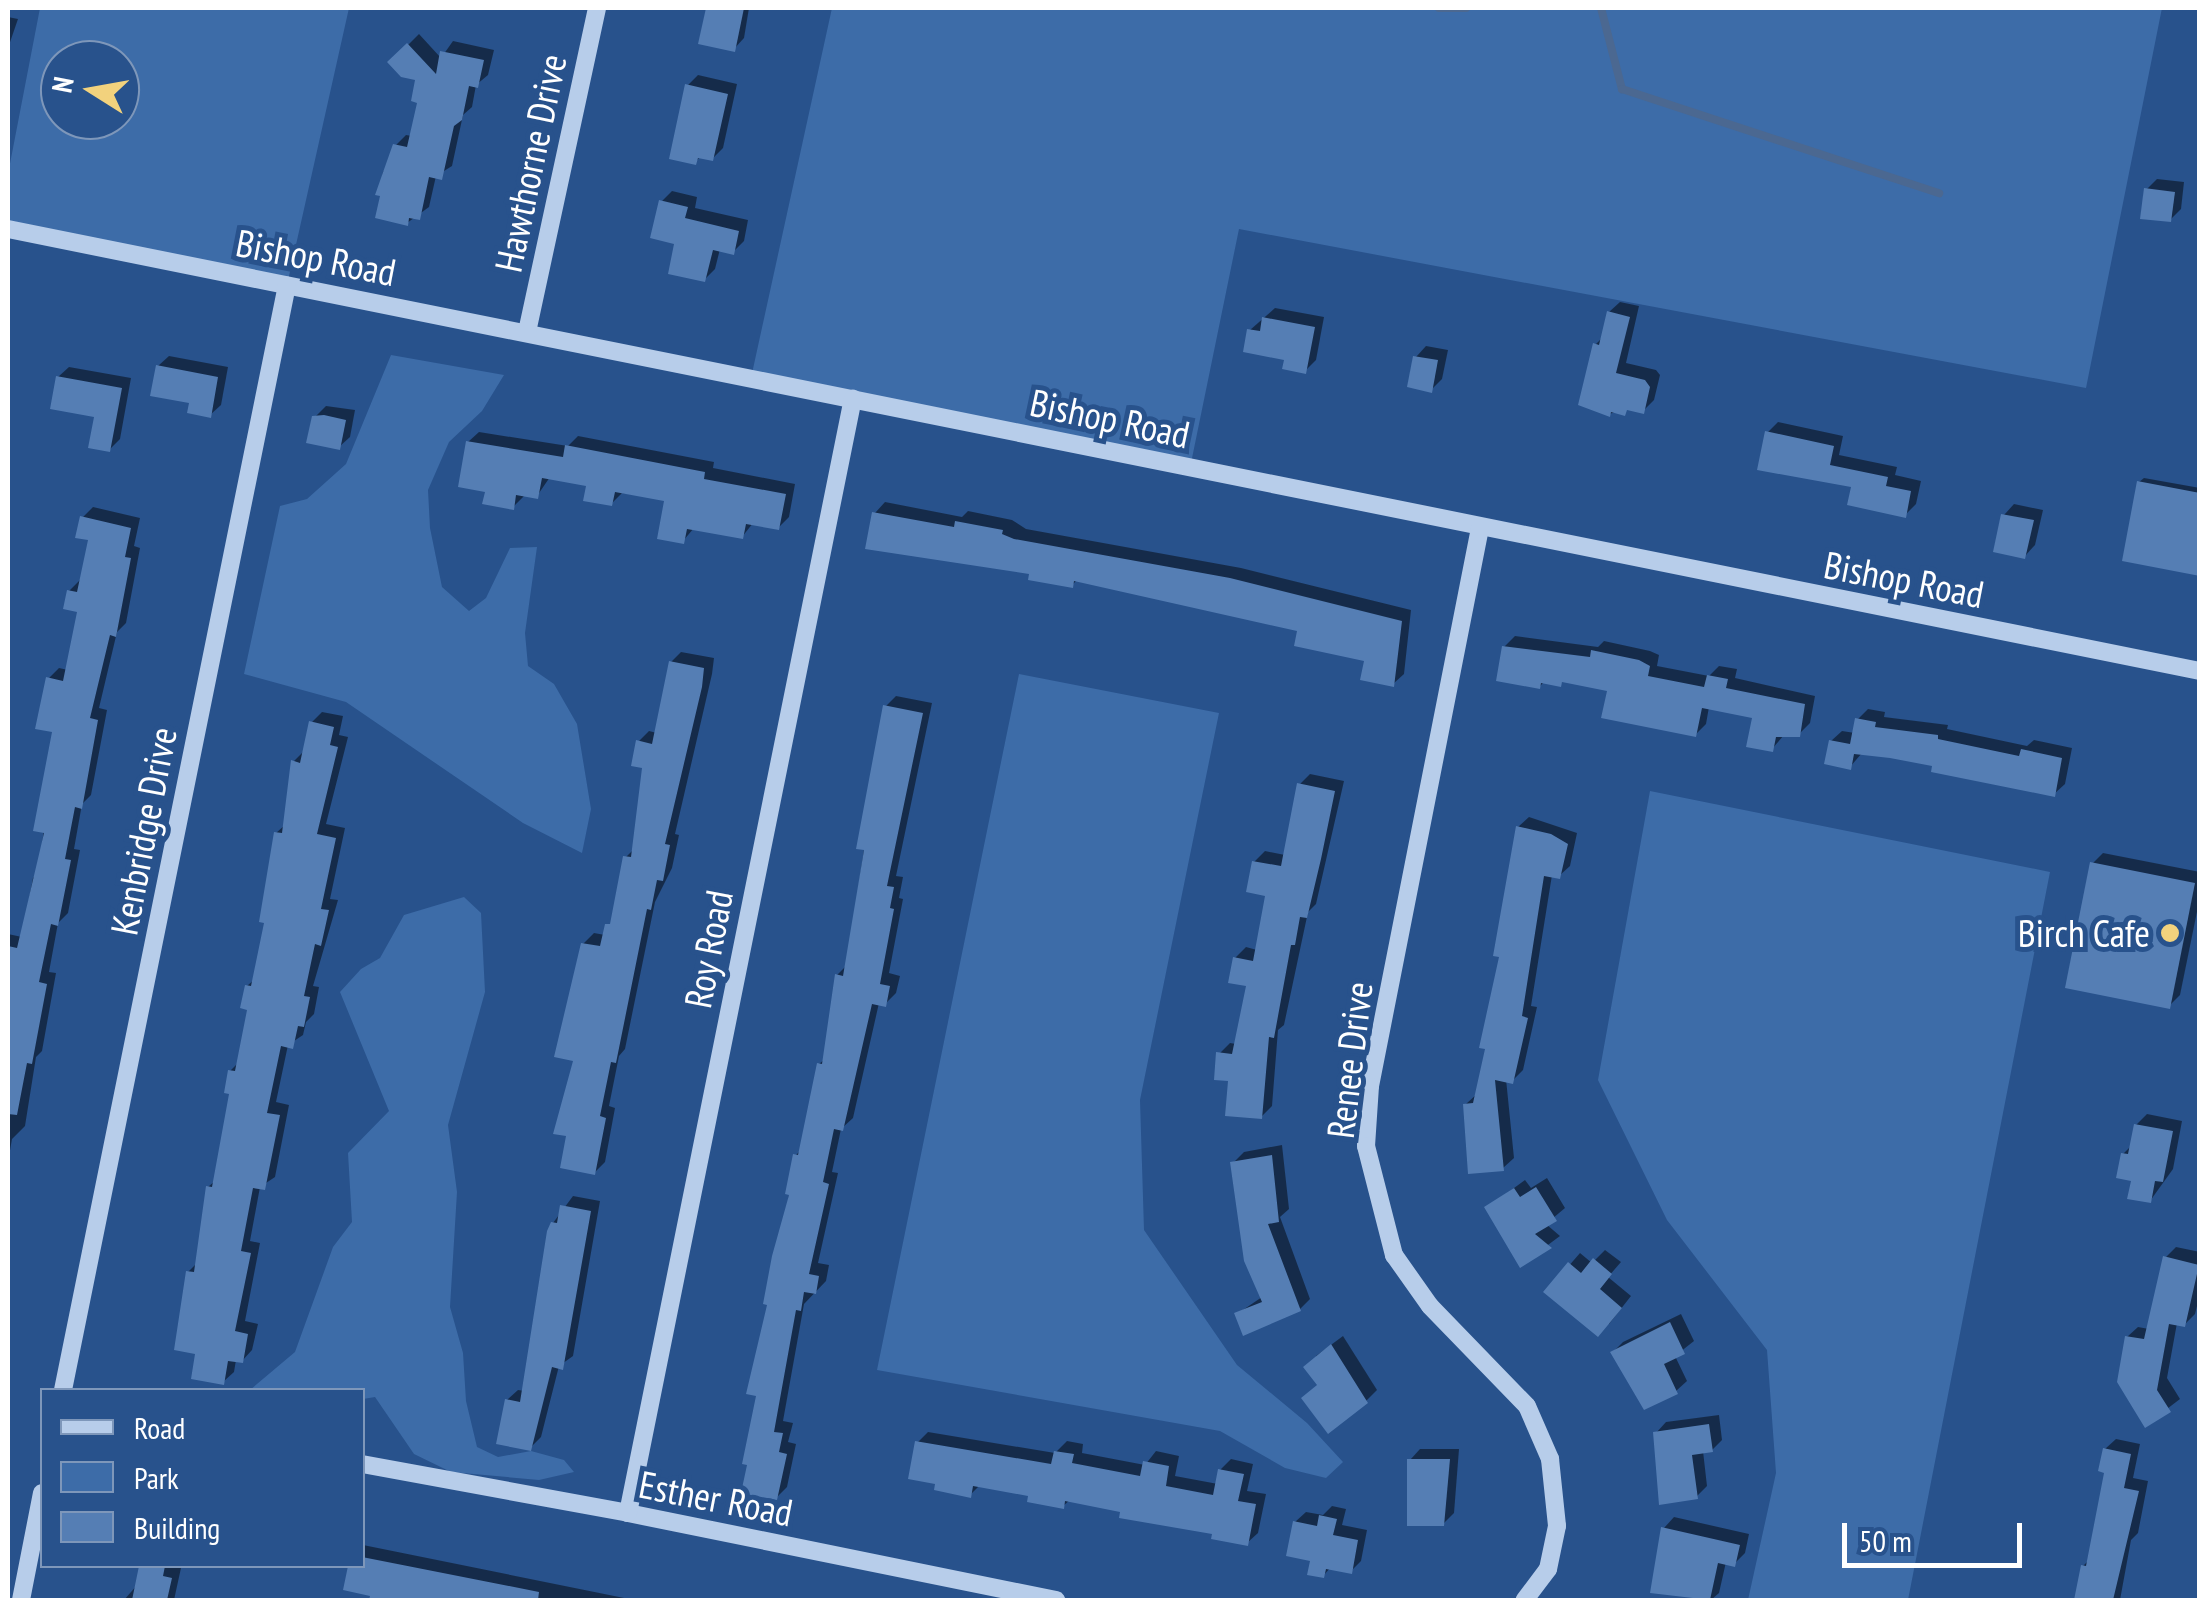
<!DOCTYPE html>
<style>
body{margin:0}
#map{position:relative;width:2207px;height:1608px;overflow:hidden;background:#28528c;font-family:"PT Sans Narrow",sans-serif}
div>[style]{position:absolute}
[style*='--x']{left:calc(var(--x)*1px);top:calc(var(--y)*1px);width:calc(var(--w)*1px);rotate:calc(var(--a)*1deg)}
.green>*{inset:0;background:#3d6ca8}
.shadow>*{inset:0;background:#0007}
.stream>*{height:8px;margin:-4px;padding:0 4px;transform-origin:4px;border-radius:4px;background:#4b6891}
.building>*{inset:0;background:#557eb4}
.minor>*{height:18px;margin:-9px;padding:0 9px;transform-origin:9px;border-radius:9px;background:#b7cdea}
.dots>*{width:28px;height:28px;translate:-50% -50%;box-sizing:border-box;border:5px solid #28528c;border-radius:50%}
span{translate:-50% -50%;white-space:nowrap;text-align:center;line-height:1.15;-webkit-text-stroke:10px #28528c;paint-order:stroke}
.street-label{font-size:38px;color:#fff}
.poi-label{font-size:38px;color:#fff}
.right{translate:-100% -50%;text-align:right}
.frame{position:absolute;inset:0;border:10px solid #fff;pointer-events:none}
.legend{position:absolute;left:40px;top:1388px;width:325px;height:180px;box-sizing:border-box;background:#28528c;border:2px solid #7e97ba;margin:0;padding:12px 18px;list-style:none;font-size:30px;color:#fff}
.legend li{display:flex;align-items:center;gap:20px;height:50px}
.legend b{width:50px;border:2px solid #7e97ba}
.north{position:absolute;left:40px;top:40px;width:100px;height:100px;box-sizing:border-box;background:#28528c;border:2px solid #7e97ba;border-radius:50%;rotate:281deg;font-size:28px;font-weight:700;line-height:40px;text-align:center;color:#fff}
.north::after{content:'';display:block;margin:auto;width:35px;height:45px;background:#f2d27d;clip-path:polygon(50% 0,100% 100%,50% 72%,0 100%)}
.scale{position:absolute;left:1842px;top:1523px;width:180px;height:45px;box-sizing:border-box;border:5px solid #fff;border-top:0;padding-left:12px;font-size:30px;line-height:35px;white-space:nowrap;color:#fff;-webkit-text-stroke:8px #28528c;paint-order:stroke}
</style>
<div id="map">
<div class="green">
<div style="clip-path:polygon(evenodd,40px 8px,349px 8px,287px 285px,8px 229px,8px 174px,40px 8px,60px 60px,120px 60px,120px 120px,60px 120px,60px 60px)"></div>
<div style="clip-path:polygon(832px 8px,2162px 8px,2086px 388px,1239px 229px,1190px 468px,751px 378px)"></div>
<div style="clip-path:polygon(391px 355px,504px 375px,482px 411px,449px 442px,428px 490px,430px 528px,442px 587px,469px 611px,486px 598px,510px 548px,537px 547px,525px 633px,528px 666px,554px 684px,577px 724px,591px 809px,582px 853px,523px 823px,346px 702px,244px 674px,280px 506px,307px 499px,346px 464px)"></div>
<div style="clip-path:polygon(1019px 674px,1219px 713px,1140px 1100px,1144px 1230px,1237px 1365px,1307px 1423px,1343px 1462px,1326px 1478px,1285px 1468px,1220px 1431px,877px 1370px)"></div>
<div style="clip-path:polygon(1650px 791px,2050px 872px,1908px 1600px,1748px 1600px,1776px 1473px,1767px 1350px,1667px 1220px,1598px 1080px)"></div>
<div style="clip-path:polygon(464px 897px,481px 913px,485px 992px,448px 1125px,457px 1192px,450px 1307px,463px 1353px,466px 1401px,477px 1447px,498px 1457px,531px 1451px,564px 1460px,574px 1472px,539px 1480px,451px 1472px,414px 1454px,375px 1397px,363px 1399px,362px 1390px,250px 1390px,295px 1352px,333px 1247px,352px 1222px,348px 1153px,389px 1111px,340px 992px,361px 969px,380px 958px,404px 915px)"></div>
</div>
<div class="shadow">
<div style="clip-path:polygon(709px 8px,749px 8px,744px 38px,734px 49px,701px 42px)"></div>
<div style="clip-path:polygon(8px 17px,18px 19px,8px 48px)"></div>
<div style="clip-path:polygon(419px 34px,441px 58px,453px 41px,494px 50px,488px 75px,476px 85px,472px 107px,463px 115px,452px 166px,436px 176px,429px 207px,407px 223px,378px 216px,383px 172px,391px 164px,396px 145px,406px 135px,412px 136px,420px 101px,418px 78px,391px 62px)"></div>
<div style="clip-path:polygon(698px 75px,737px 84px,723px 148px,712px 159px,701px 156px,695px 162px,687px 86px)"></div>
<div style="clip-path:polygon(2157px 179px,2184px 182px,2181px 209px,2170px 220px,2147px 189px)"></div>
<div style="clip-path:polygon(672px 191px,697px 197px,695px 208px,748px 220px,744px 241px,733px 252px,720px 249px,715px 269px,704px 280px,661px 202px)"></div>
<div style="clip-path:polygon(1620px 302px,1639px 306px,1626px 363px,1656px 370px,1660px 375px,1654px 400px,1643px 411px,1630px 408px,1609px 414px,1596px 344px,1603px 337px,1609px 312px)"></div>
<div style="clip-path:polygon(1275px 308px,1324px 317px,1316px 360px,1305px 371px,1250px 330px)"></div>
<div style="clip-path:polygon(1426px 346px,1448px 350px,1442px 379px,1431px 390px,1416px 357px)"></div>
<div style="clip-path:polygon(169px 356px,228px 367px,221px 405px,210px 415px,158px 366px)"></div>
<div style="clip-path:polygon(69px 367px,131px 378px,120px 439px,109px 450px,97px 415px,58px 377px)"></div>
<div style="clip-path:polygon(326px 406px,355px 410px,350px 437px,339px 447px,315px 417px)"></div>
<div style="clip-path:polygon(1778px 422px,1843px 436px,1839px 455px,1897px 467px,1895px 475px,1921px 481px,1916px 504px,1905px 515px,1854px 485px,1768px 432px)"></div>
<div style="clip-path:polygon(479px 432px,568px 446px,578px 436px,714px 462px,713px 468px,795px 484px,789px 517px,778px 528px,753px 523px,742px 537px,694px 528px,683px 541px,667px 499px,622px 493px,611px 504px,589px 484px,550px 477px,537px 496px,524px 496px,513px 507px,488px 490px,468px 442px)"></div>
<div style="clip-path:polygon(2144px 478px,2200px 488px,2200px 574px,2139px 482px)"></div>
<div style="clip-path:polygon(885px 502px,962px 517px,968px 511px,1012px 520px,1026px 529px,1241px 568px,1411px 610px,1404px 674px,1393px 684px,1367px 659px,1300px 629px,1078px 579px,1072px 585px,875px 513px)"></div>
<div style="clip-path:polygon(2014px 504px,2043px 510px,2035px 545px,2025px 556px,2004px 515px)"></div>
<div style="clip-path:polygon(93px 507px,140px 518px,134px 546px,140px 548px,126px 623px,117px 632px,99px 708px,107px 710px,91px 795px,82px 804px,74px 849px,80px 850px,68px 913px,58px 923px,49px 972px,56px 973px,42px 1051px,36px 1057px,25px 1126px,12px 1139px,8px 1162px,8px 934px,22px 937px,33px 878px,39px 872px,55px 730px,48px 679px,59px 668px,68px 670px,80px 610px,69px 591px,80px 580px,91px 539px,82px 518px)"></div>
<div style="clip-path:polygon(1515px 636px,1598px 647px,1604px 641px,1650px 651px,1659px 655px,1657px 666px,1709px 676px,1719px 666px,1737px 669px,1735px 678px,1815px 696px,1810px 723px,1799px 734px,1784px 735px,1772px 749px,1755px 716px,1709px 707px,1706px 724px,1695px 735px,1610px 689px,1564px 680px,1560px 684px,1545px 681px,1539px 687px,1504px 647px)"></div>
<div style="clip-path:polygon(681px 652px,714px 658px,712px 674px,675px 834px,679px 835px,672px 868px,655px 902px,625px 1049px,619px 1056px,609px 1106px,615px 1108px,605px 1162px,595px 1172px,576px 1060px,583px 944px,594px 933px,605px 935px,614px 919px,626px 857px,635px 848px,645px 766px,638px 742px,649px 731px,657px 733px,671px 662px)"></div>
<div style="clip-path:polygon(896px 696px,932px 703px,896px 876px,903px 877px,899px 898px,903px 899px,889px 973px,900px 976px,896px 993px,885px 1004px,879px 1003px,853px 1118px,841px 1129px,832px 1172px,838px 1173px,818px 1263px,829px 1265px,826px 1281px,804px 1304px,783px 1421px,793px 1423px,788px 1442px,796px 1444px,787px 1487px,777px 1497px,744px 1491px,795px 1156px,802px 1149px,819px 1064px,825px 1059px,837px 975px,847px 965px,885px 707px)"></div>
<div style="clip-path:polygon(1868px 709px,1885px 712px,1884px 717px,1948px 725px,1947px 729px,2027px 746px,2034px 740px,2072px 748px,2065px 784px,2054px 794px,1935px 764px,1862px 753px,1850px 767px,1831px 741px,1842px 731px,1855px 733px,1858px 719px)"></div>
<div style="clip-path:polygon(322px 712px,343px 716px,339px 735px,348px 737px,326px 824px,345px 828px,330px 899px,338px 900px,313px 986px,319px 987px,314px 1014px,306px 1022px,303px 1035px,288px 1045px,276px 1102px,289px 1105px,275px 1177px,260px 1187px,250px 1241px,260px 1243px,245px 1321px,258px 1324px,252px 1350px,242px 1361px,236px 1360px,234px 1372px,223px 1382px,198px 1352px,188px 1272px,198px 1262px,208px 1187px,216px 1180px,232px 1092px,230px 1071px,239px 1062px,250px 1008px,247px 986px,256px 978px,267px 921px,276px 833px,286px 824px,293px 762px,304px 751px,312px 722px)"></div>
<div style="clip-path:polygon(1310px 774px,1344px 781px,1316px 904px,1308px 912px,1284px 1025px,1278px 1030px,1272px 1106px,1261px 1117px,1230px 1079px,1219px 1054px,1230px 1043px,1236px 1044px,1249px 984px,1235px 958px,1246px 947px,1257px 950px,1268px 894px,1254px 862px,1265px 851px,1285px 855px,1300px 784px)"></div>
<div style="clip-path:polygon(1529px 817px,1577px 833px,1570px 866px,1559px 876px,1552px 875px,1531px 1006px,1537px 1007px,1523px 1070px,1512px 1081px,1506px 1079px,1514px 1158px,1503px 1168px,1466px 1104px,1478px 1093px,1502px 955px,1518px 827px)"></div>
<div style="clip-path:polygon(2103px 853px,2200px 872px,2200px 897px,2180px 995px,2169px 1006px,2092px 864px)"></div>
<div style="clip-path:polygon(2147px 1114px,2182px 1121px,2173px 1169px,2150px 1201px,2134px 1179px,2123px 1154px,2132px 1145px,2136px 1125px)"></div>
<div style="clip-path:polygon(1282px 1145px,1289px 1209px,1280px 1217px,1310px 1299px,1300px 1309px,1237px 1314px,1262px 1297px,1233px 1163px,1244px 1152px)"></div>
<div style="clip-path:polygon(1547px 1178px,1565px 1208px,1546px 1224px,1560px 1236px,1521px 1265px,1488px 1207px,1525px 1180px,1531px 1188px)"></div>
<div style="clip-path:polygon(573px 1196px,600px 1201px,573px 1356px,559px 1366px,541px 1437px,530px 1448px,507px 1400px,518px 1390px,525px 1391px,553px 1223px)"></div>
<div style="clip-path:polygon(2176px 1247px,2200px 1252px,2200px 1294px,2195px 1314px,2184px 1325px,2177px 1323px,2167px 1378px,2180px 1399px,2146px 1425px,2127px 1337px,2138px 1327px,2149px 1329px,2165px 1258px)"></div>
<div style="clip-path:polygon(1605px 1250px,1621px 1262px,1608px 1277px,1631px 1296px,1609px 1324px,1547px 1291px,1580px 1253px,1592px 1263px)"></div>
<div style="clip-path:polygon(1681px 1314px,1694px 1341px,1675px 1356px,1687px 1381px,1676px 1391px,1613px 1352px,1623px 1342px)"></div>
<div style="clip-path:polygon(1343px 1336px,1377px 1390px,1366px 1401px,1319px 1384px,1316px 1356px)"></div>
<div style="clip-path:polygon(1719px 1415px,1722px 1440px,1712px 1450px,1703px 1451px,1707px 1486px,1696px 1497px,1656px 1433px,1666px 1422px)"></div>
<div style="clip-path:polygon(928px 1432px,1055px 1453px,1067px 1441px,1083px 1444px,1082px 1453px,1145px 1465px,1156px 1451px,1179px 1456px,1175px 1476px,1218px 1484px,1220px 1470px,1231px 1459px,1253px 1464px,1247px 1491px,1266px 1494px,1258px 1533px,1247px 1543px,1215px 1532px,1070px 1500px,1063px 1506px,1031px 1494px,980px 1485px,970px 1495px,918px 1442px)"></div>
<div style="clip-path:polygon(2116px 1439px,2140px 1444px,2133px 1478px,2148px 1481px,2138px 1533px,2131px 1540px,2120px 1600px,2077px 1600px,2083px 1566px,2090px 1559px,2107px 1471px,2105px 1449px)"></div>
<div style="clip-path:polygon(1420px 1449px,1459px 1449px,1454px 1513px,1443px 1524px,1410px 1460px)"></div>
<div style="clip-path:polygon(1332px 1506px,1346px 1509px,1342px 1525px,1367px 1530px,1361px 1561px,1351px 1571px,1331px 1567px,1323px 1576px,1295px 1522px,1306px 1512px,1323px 1515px)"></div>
<div style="clip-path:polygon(1674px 1517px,1749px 1534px,1745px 1553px,1734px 1564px,1726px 1562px,1719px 1593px,1711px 1600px,1652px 1591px,1664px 1528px)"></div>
<div style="clip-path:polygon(363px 1545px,634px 1600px,372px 1600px,373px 1594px,346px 1588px,350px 1566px,362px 1566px)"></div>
<div style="clip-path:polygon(142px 1566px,181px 1568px,174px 1600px,124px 1600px,138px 1584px)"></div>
</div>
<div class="stream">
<div style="--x:1439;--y:8;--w:27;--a:0"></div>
<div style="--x:1601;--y:8;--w:84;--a:75.5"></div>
<div style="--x:1622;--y:89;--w:334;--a:18.2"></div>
</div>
<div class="building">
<div style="clip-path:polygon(706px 8px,744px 8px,735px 52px,698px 44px)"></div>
<div style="clip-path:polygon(407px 43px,436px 74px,440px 51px,484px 60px,478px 88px,469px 86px,462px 120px,454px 126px,442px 180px,429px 177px,420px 220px,409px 218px,408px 226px,375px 218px,380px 196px,375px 195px,393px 144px,407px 147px,417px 103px,411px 101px,415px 80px,401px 77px,387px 62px)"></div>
<div style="clip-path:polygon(685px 84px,728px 94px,713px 161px,698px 158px,696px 165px,669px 159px)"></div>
<div style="clip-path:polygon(2144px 188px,2175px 192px,2171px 222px,2140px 219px)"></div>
<div style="clip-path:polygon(659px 200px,688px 207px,685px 218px,739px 231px,734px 255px,713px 250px,705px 282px,668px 274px,674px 244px,650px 238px)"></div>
<div style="clip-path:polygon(1607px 311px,1630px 317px,1616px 373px,1645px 380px,1650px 387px,1644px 414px,1627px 410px,1625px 416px,1611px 412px,1610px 417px,1578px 405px,1593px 343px,1599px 345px)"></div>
<div style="clip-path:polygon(1262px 317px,1315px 327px,1306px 374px,1282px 369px,1284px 360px,1243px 352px,1247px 329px,1260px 331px)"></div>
<div style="clip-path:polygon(1413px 356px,1438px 360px,1432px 393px,1407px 387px)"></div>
<div style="clip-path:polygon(156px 365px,218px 377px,211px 418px,187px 413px,189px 403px,150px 396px)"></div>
<div style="clip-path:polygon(56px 376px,122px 388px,110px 452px,88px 448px,94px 417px,50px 409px)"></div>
<div style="clip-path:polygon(324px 415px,346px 420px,340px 450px,306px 443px,312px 416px)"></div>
<div style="clip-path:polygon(1765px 431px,1834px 446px,1830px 465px,1888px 477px,1886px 486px,1911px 491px,1906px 518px,1847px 505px,1851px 487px,1757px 470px)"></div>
<div style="clip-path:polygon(466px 441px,563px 457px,565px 445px,705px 472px,704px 479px,786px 494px,779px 530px,746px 524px,743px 539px,687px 529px,684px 544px,657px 539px,664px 501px,615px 492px,612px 506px,583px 501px,586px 486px,542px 478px,538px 499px,516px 495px,514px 510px,482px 504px,485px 492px,458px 487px)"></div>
<div style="clip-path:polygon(2137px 481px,2200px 493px,2200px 576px,2122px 561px)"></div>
<div style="clip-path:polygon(872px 512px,954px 527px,955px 521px,1003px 530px,1002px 534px,1014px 539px,1230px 578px,1402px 621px,1394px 687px,1360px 680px,1364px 661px,1294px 646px,1297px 631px,1074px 581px,1073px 588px,1028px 580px,1029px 574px,865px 549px)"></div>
<div style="clip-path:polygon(2001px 514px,2034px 520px,2025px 559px,1993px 552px)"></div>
<div style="clip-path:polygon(80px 516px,131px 528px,125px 557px,131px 558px,116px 637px,110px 635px,90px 718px,98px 720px,82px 809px,75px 807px,65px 859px,71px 860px,58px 926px,51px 924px,39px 982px,47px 984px,32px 1064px,27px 1063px,17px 1115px,8px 1114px,8px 946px,17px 948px,44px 833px,33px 831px,52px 732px,35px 729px,46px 677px,63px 681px,77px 612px,63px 609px,67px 590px,77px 592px,88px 540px,75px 538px)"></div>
<div style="clip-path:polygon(1502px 646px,1590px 657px,1591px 650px,1639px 660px,1650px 666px,1648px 676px,1704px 687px,1707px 675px,1728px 679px,1726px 688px,1805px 704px,1800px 737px,1776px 737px,1773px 752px,1746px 747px,1752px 718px,1702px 708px,1696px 737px,1601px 718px,1607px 691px,1562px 682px,1561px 687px,1541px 683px,1540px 689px,1496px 681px)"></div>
<div style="clip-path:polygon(669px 661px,704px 668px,702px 687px,665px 844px,670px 845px,663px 881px,657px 880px,651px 910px,647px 909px,616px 1063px,611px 1062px,600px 1116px,606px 1118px,595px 1175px,560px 1168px,566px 1136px,553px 1134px,573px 1061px,554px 1057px,581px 943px,600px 946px,605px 924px,610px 924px,623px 856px,631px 857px,642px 768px,631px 766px,636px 740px,652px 744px)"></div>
<div style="clip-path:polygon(883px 705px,923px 713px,887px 886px,894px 887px,890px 908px,894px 909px,880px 984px,890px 986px,886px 1007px,872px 1004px,843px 1131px,834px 1129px,823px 1182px,829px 1184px,809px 1274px,819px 1276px,816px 1294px,804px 1292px,801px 1311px,796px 1310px,774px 1432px,783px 1433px,779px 1452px,787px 1454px,777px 1500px,741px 1493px,747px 1465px,742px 1464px,756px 1396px,746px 1394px,767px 1305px,763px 1304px,772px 1256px,789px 1195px,785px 1194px,793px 1154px,798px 1155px,817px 1063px,822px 1064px,835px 974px,843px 976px,864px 850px,856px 849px)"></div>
<div style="clip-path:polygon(1855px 718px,1876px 722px,1875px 727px,1938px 735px,1938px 739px,2019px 756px,2021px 749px,2062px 758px,2055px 797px,1931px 772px,1932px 766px,1890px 758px,1854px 754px,1851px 770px,1824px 764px,1829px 740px,1850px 744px)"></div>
<div style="clip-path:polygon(309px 721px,334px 727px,330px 745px,338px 747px,317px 834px,336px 838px,321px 909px,329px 910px,321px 946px,315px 944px,304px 996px,310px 997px,304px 1027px,298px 1026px,293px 1049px,281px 1046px,267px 1113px,280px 1115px,265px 1190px,253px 1188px,241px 1251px,251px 1253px,235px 1331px,248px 1334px,243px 1363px,228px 1361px,224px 1385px,191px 1379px,195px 1354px,174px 1350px,186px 1271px,194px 1272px,206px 1186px,212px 1187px,229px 1094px,224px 1093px,228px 1070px,235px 1071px,247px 1010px,240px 1008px,245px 985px,251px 986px,264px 923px,259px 922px,274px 832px,282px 833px,291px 760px,300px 763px)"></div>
<div style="clip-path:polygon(1297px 783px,1335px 791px,1321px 859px,1307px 918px,1300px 917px,1295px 945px,1291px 945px,1274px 1038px,1269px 1037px,1262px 1119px,1225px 1116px,1228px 1081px,1214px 1080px,1216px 1052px,1232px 1054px,1246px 986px,1228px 983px,1233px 957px,1253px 961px,1265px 896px,1246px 892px,1252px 861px,1281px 866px)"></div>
<div style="clip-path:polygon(1516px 826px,1551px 834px,1568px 844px,1560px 879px,1544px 876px,1522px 1016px,1528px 1018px,1513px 1084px,1495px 1080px,1504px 1171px,1468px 1174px,1463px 1104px,1473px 1103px,1485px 1049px,1479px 1048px,1499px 957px,1493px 956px)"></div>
<div style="clip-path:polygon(2090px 862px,2195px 883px,2170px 1009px,2065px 988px)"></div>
<div style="clip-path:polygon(2134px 1124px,2173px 1131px,2163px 1182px,2155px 1181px,2151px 1203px,2127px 1199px,2131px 1181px,2116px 1178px,2121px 1153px,2128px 1154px)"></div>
<div style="clip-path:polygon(1272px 1155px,1279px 1222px,1268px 1224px,1301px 1311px,1243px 1336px,1234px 1313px,1262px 1302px,1244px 1261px,1230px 1162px)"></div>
<div style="clip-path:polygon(1536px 1187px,1557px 1221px,1535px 1234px,1552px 1248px,1520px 1268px,1484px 1207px,1514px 1188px,1520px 1197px)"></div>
<div style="clip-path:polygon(560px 1205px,591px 1211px,563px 1370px,552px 1367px,531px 1451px,496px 1444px,505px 1399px,520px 1402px,547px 1231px,551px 1222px,557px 1223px)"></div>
<div style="clip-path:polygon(2163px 1256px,2199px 1265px,2185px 1327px,2169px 1324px,2157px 1390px,2171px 1412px,2145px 1428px,2117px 1382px,2125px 1336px,2144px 1339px)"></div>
<div style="clip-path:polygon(1593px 1258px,1612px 1274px,1600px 1289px,1622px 1308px,1598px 1337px,1543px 1292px,1568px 1262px,1581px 1273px)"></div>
<div style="clip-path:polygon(1670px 1322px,1685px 1354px,1664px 1364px,1678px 1394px,1644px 1410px,1610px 1352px)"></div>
<div style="clip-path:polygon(1331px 1344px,1368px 1403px,1328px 1434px,1301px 1398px,1317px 1385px,1303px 1367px)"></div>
<div style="clip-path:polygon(1709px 1424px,1713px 1452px,1692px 1455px,1698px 1499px,1659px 1505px,1653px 1432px)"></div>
<div style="clip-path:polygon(915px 1441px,1051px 1464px,1054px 1451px,1074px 1454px,1072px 1463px,1140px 1476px,1143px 1461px,1169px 1466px,1166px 1486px,1213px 1495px,1218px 1469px,1244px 1474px,1238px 1501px,1256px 1504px,1248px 1546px,1211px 1539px,1212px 1534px,1119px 1518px,1120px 1512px,1065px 1501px,1064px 1509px,1027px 1502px,1028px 1496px,973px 1486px,971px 1498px,934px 1490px,935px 1484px,908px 1479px)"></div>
<div style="clip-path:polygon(2103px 1448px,2131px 1454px,2124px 1488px,2139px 1491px,2113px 1600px,2074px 1600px,2081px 1565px,2086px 1566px,2104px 1473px,2098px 1471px)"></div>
<div style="clip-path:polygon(1407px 1459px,1450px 1459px,1444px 1526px,1407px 1526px)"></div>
<div style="clip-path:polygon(1319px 1515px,1337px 1519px,1333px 1535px,1358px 1540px,1352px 1574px,1326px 1569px,1324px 1578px,1307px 1575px,1310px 1561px,1286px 1556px,1293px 1521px,1317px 1526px)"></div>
<div style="clip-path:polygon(1661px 1527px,1740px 1545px,1735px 1567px,1718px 1563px,1710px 1600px,1650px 1593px)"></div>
<div style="clip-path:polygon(362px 1557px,539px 1592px,538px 1600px,369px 1600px,370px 1596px,343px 1590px,348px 1566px,362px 1566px)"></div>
<div style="clip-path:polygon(139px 1566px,165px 1566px,163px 1576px,172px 1578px,167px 1600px,132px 1600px)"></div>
</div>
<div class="minor">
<div style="--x:8;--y:229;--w:2236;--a:11.4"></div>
<div style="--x:527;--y:332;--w:331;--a:-77.8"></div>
<div style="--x:1480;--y:528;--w:569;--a:101.15"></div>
<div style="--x:1370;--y:1086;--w:60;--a:93.8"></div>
<div style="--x:1366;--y:1146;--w:113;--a:75.6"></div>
<div style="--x:1394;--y:1255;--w:62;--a:54.8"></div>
<div style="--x:1430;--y:1306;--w:139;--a:45.9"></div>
<div style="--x:1527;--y:1406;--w:58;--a:66.5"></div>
<div style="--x:1550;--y:1459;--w:67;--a:84"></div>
<div style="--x:1557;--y:1526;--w:44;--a:101.8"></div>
<div style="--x:1548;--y:1569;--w:39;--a:127"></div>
<div style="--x:63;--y:1390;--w:1127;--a:-78.54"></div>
<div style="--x:362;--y:1464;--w:270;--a:10.4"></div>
<div style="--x:628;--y:1513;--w:437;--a:11.5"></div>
<div style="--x:628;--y:1513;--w:1137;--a:-78.59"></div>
<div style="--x:21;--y:1600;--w:109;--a:-78.9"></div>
</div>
<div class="dots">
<div style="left:2170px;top:933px;background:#f2d27d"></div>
</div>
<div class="street-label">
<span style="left:530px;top:163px;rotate:-78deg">Hawthorne Drive</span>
<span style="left:316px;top:257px;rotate:11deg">Bishop Road</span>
<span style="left:1110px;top:418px;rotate:12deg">Bishop Road</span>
<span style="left:1904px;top:579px;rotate:11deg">Bishop Road</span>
<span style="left:143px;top:831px;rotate:-79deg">Kenbridge Drive</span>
<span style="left:708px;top:949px;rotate:-79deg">Roy Road</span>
<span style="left:1349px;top:1060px;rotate:-83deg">Renee Drive</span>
<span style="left:716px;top:1498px;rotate:11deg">Esther Road</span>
</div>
<div class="poi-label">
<span class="right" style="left:2150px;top:933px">Birch Cafe</span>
</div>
<div class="frame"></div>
<ul class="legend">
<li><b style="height:12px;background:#b7cdea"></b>Road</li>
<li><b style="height:28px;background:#3d6ca8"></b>Park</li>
<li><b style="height:28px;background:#557eb4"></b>Building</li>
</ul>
<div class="north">N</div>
<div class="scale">50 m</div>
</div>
